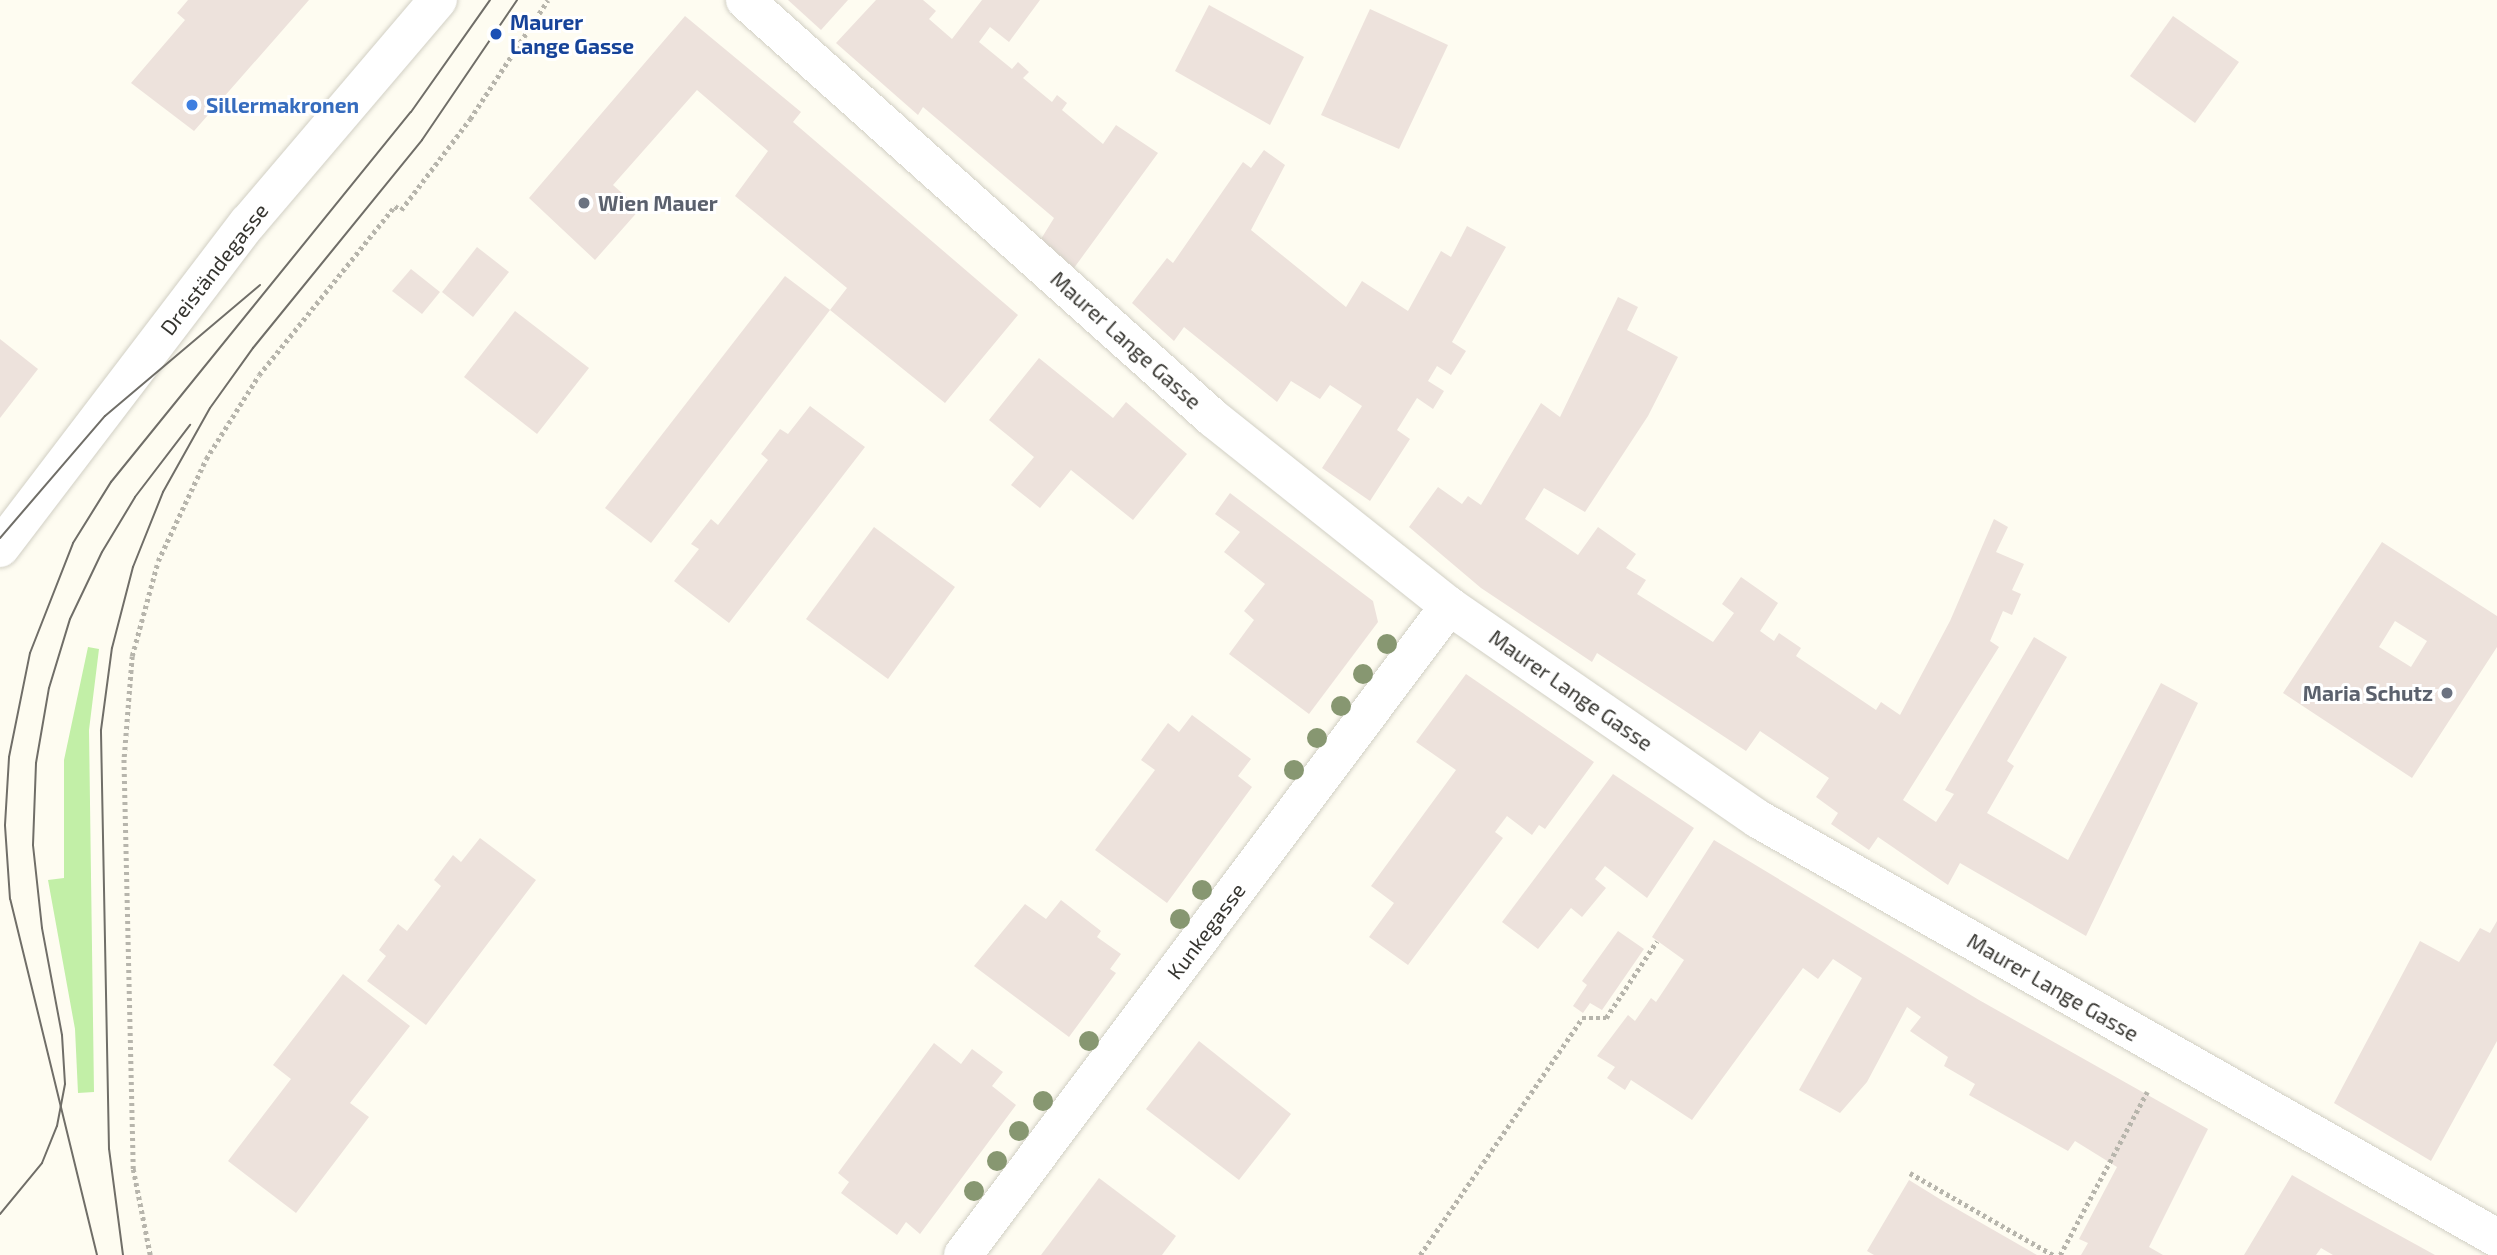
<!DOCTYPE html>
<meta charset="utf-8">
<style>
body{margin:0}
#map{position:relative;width:2497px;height:1255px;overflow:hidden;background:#fefcf1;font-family:"Exo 2",sans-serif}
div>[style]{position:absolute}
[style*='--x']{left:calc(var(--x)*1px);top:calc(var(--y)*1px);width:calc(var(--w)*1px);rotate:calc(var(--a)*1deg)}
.green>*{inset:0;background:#c2efa7}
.building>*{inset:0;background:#ede2dc}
.path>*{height:4.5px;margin-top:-2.25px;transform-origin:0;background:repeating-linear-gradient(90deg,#b7b5ac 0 3.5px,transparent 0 7px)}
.roads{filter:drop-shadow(0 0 2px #d1cfc4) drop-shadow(0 0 2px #d1cfc4)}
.street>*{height:38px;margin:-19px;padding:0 19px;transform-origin:19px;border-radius:19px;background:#fff}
.secondary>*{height:38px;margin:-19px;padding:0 19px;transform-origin:19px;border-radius:19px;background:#fff}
.tram>*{height:2px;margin:-1px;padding:0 1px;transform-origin:1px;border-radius:1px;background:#706e68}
.trees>*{width:20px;height:20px;margin:-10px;border-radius:50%;background:#879771}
.dots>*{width:19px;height:19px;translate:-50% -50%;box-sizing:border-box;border:4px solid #fff;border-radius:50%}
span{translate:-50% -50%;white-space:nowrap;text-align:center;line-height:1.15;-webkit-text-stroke:6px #fff;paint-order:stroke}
.transit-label{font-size:21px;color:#164399;font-weight:700}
.left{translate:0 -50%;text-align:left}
.shop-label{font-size:21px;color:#366cbe;font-weight:700}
.worship-label{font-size:21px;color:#5b616d;font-weight:700}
.right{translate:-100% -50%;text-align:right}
.street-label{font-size:21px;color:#363530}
</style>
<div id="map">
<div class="green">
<div style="clip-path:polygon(88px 647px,99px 649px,89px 730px,94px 1092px,78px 1093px,75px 1029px,48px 880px,64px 878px,64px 760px)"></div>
</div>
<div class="building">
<div style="clip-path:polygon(188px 0,309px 0,194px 131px,131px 83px,185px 20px,177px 13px)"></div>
<div style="clip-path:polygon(788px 0,848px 0,821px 30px)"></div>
<div style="clip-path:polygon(876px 0,923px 0,936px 11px,929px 19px,952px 39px,982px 0,1040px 0,1009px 42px,990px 27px,979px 42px,1012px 69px,1018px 62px,1029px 72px,1023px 78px,1052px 102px,1057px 95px,1067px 103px,1062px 110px,1103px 144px,1116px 125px,1158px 153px,1074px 268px,1041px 239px,1054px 218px,923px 107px,918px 115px,836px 43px)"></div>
<div style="clip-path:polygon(1209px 5px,1304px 57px,1270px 125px,1175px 71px)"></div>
<div style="clip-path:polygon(1370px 9px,1448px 45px,1399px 149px,1321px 115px)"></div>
<div style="clip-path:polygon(685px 16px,801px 112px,793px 122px,1018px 315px,945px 403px,830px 310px,847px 288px,735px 196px,768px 151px,697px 90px,613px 185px,640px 209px,595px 260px,529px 198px)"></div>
<div style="clip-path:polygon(2173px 16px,2239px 62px,2195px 123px,2130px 76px)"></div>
<div style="clip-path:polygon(1264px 150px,1285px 165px,1251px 230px,1346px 307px,1362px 281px,1408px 311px,1441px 251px,1451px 257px,1467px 226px,1506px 247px,1452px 342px,1466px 351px,1451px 375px,1437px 366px,1428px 381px,1444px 391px,1433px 409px,1417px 398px,1397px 430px,1410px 439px,1370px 501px,1322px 468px,1362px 406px,1330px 385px,1320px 399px,1291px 381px,1277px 402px,1184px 327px,1174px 341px,1132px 303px,1167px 258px,1173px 263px,1243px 162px,1251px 168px)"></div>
<div style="clip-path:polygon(477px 247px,509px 272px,473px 317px,442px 292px)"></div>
<div style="clip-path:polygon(411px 269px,440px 292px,422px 314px,392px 291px)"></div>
<div style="clip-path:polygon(785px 276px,830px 310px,651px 543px,605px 508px)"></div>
<div style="clip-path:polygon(1618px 297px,1638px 307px,1627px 330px,1678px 357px,1648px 416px,1585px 512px,1544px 488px,1525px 519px,1578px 555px,1598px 527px,1636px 554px,1626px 568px,1646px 580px,1637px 594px,1713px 642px,1734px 613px,1722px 604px,1741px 577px,1778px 603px,1760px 631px,1774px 641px,1779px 633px,1801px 648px,1796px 656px,1876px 710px,1881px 702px,1900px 715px,1950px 621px,1994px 519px,2008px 527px,1996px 552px,2024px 564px,2012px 590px,2021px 594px,2012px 615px,2003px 611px,1990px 641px,1999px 647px,1903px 800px,1936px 822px,1954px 794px,1945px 790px,2034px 637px,2067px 657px,2007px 761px,2014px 766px,1987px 813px,2068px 860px,2161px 683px,2198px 703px,2086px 936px,1960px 863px,1948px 885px,1878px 837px,1869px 850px,1831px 824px,1838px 813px,1816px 797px,1829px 778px,1760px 731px,1746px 751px,1597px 653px,1592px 662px,1481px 588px,1409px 527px,1438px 487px,1462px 504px,1468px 496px,1481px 505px,1541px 403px,1560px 417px)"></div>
<div style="clip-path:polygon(515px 311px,589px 368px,537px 434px,464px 377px)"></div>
<div style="clip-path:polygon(0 339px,38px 369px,0 418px)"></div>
<div style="clip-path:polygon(1039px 358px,1113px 418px,1126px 402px,1187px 454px,1133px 520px,1071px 470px,1040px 508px,1011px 485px,1034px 457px,989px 420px)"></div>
<div style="clip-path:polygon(810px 406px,865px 447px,729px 623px,674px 581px,699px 549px,691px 544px,711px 519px,718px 525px,768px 460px,761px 454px,780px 429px,788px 434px)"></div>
<div style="clip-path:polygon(1230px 493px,1373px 601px,1378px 622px,1309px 714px,1229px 654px,1254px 620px,1244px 611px,1265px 584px,1224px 552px,1240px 532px,1215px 514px)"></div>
<div style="clip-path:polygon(874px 527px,955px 587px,888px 679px,806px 619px)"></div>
<div style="clip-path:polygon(evenodd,2382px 542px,2497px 616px,2497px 647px,2412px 778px,2283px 693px,2382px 542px,2395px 621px,2427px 641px,2411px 667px,2379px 647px,2395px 621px)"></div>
<div style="clip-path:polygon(1466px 674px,1594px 762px,1545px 829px,1539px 825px,1532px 835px,1507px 816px,1495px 832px,1503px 838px,1408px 965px,1369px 937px,1394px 903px,1371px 886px,1456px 770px,1416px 742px)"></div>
<div style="clip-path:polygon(1192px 715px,1251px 759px,1238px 776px,1252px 787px,1167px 903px,1095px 850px,1155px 770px,1141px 760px,1168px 723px,1179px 732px)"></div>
<div style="clip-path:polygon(1613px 774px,1694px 828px,1647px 898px,1605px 866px,1595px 879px,1606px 888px,1582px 917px,1571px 908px,1538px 949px,1502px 922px)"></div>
<div style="clip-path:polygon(480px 838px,536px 880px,426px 1025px,367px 981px,386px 956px,379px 950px,398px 924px,407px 931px,441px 886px,434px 880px,453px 855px,461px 862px)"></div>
<div style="clip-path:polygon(1714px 840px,1979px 1000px,2208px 1129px,2149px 1247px,2163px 1255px,2081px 1255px,2088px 1243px,2079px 1239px,2117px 1167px,2075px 1141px,2068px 1151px,1969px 1095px,1975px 1084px,1944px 1066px,1948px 1057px,1910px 1031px,1921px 1017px,1907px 1007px,1867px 1082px,1840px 1113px,1799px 1090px,1862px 978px,1833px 959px,1818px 979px,1803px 968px,1692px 1120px,1631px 1080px,1625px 1090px,1607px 1078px,1615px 1067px,1597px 1056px,1628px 1015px,1635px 1021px,1651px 998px,1656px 1002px,1684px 960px,1652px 937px)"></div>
<div style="clip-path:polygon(1061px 900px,1101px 931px,1097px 937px,1121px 954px,1110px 969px,1116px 973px,1069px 1037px,974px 966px,1025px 904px,1046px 919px)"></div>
<div style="clip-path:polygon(2497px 921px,2497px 1041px,2431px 1161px,2334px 1103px,2420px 941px,2459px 962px,2480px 928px,2490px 933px)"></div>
<div style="clip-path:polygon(1618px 931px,1644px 949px,1602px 1010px,1590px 1003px,1583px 1013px,1573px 1006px,1587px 985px,1582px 981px)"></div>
<div style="clip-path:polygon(343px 974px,410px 1026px,350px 1103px,369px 1117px,296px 1213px,228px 1161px,291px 1079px,273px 1065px)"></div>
<div style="clip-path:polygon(1199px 1041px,1291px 1114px,1239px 1180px,1146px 1109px)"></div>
<div style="clip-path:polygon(934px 1043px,961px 1064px,972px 1049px,1003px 1072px,992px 1086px,1016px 1105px,920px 1234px,906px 1222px,897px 1235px,841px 1193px,849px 1182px,838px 1173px)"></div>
<div style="clip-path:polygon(2292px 1175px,2346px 1206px,2435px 1255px,2333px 1255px,2321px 1248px,2316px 1255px,2244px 1255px)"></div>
<div style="clip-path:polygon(1099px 1178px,1176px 1236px,1162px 1255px,1041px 1255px)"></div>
<div style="clip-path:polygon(1909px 1180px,1943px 1201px,2037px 1255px,1874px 1255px,1867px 1251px)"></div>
</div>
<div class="path">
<div style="--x:1910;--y:1173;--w:165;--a:29.8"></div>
<div style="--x:150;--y:1255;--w:88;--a:-101.2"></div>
<div style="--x:133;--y:1169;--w:412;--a:-91.3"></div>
<div style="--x:124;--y:757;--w:101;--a:-85.5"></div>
<div style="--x:132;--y:656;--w:98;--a:-74.7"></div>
<div style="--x:158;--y:561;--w:113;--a:-64.8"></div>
<div style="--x:206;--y:459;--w:99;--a:-57.8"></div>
<div style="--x:259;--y:375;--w:217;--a:-51.2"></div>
<div style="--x:395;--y:206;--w:7;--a:34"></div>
<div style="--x:401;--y:210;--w:114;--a:-52.8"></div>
<div style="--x:470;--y:119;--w:142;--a:-56.8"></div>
<div style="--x:1420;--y:1255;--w:287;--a:-55.6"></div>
<div style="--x:1582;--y:1018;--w:24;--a:0"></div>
<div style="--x:1606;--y:1018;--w:92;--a:-56.5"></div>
<div style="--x:2060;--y:1255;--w:185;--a:-61.9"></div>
</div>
<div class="roads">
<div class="street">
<div style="--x:745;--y:0;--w:629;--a:41.78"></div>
<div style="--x:1214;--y:419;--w:300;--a:38.5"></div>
<div style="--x:1449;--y:606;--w:375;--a:34.6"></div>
<div style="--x:1758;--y:819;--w:850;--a:29.55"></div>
<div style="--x:963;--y:1255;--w:811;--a:-53.17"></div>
</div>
<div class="secondary">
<div style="--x:0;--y:548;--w:409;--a:-52.7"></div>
<div style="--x:248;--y:223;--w:293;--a:-49.6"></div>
</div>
</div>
<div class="tram">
<div style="--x:0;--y:538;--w:161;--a:-49.3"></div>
<div style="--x:105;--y:416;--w:203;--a:-40.2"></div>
<div style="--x:0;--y:1214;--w:66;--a:-50.5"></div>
<div style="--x:42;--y:1163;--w:40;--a:-68"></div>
<div style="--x:57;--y:1126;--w:43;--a:-79.2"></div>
<div style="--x:65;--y:1084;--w:49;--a:-93.5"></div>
<div style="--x:62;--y:1035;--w:109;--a:-100.6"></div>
<div style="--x:42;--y:928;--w:83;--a:-96.2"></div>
<div style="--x:33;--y:845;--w:82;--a:-87.9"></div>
<div style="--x:36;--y:763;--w:76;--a:-80.2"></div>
<div style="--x:49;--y:688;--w:72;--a:-73.1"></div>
<div style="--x:70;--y:619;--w:74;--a:-64.5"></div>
<div style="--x:102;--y:552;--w:64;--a:-59"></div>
<div style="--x:135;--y:497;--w:91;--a:-52.6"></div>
<div style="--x:97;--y:1255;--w:366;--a:-103.7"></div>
<div style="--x:10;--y:899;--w:74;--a:-93.9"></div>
<div style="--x:5;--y:825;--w:68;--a:-86.6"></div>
<div style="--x:9;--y:757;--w:106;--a:-78.6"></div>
<div style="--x:30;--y:653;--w:118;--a:-68.6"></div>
<div style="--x:73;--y:543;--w:72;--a:-58.1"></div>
<div style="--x:111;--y:482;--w:476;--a:-51"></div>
<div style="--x:411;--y:112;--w:137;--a:-54.8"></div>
<div style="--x:123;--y:1255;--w:107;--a:-97.5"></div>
<div style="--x:109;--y:1149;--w:419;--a:-91.1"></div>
<div style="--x:101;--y:730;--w:83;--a:-82.4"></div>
<div style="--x:112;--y:648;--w:84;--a:-75.5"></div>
<div style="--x:133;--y:567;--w:81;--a:-68.2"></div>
<div style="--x:163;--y:492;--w:96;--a:-60.8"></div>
<div style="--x:210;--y:408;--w:74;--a:-54.4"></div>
<div style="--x:253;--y:348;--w:268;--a:-50.9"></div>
<div style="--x:422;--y:140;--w:169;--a:-55.8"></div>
</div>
<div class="trees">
<div style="left:1387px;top:644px"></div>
<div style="left:1363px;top:674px"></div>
<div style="left:1341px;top:706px"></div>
<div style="left:1317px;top:738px"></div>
<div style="left:1294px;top:770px"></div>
<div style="left:1202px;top:890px"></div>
<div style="left:1180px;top:919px"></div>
<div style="left:1089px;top:1041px"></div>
<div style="left:1043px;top:1101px"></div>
<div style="left:1019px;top:1131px"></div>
<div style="left:997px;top:1161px"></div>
<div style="left:974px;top:1191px"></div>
</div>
<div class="dots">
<div style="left:496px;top:34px;background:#1a4fb4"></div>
<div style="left:192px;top:105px;background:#3f7fe0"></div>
<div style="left:584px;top:203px;background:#6b7280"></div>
<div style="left:2447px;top:693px;background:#6b7280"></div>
</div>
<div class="transit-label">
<span class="left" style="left:510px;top:34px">Maurer<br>Lange Gasse</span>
</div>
<div class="shop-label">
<span class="left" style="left:206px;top:105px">Sillermakronen</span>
</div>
<div class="worship-label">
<span class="left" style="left:598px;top:203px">Wien Mauer</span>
<span class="right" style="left:2433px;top:693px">Maria Schutz</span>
</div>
<div class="street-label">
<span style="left:214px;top:269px;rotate:-52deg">Dreiständegasse</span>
<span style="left:1126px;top:340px;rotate:42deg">Maurer Lange Gasse</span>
<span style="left:1571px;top:690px;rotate:35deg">Maurer Lange Gasse</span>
<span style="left:1206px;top:931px;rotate:-53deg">Kunkegasse</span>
<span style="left:2053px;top:987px;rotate:30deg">Maurer Lange Gasse</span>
</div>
</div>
